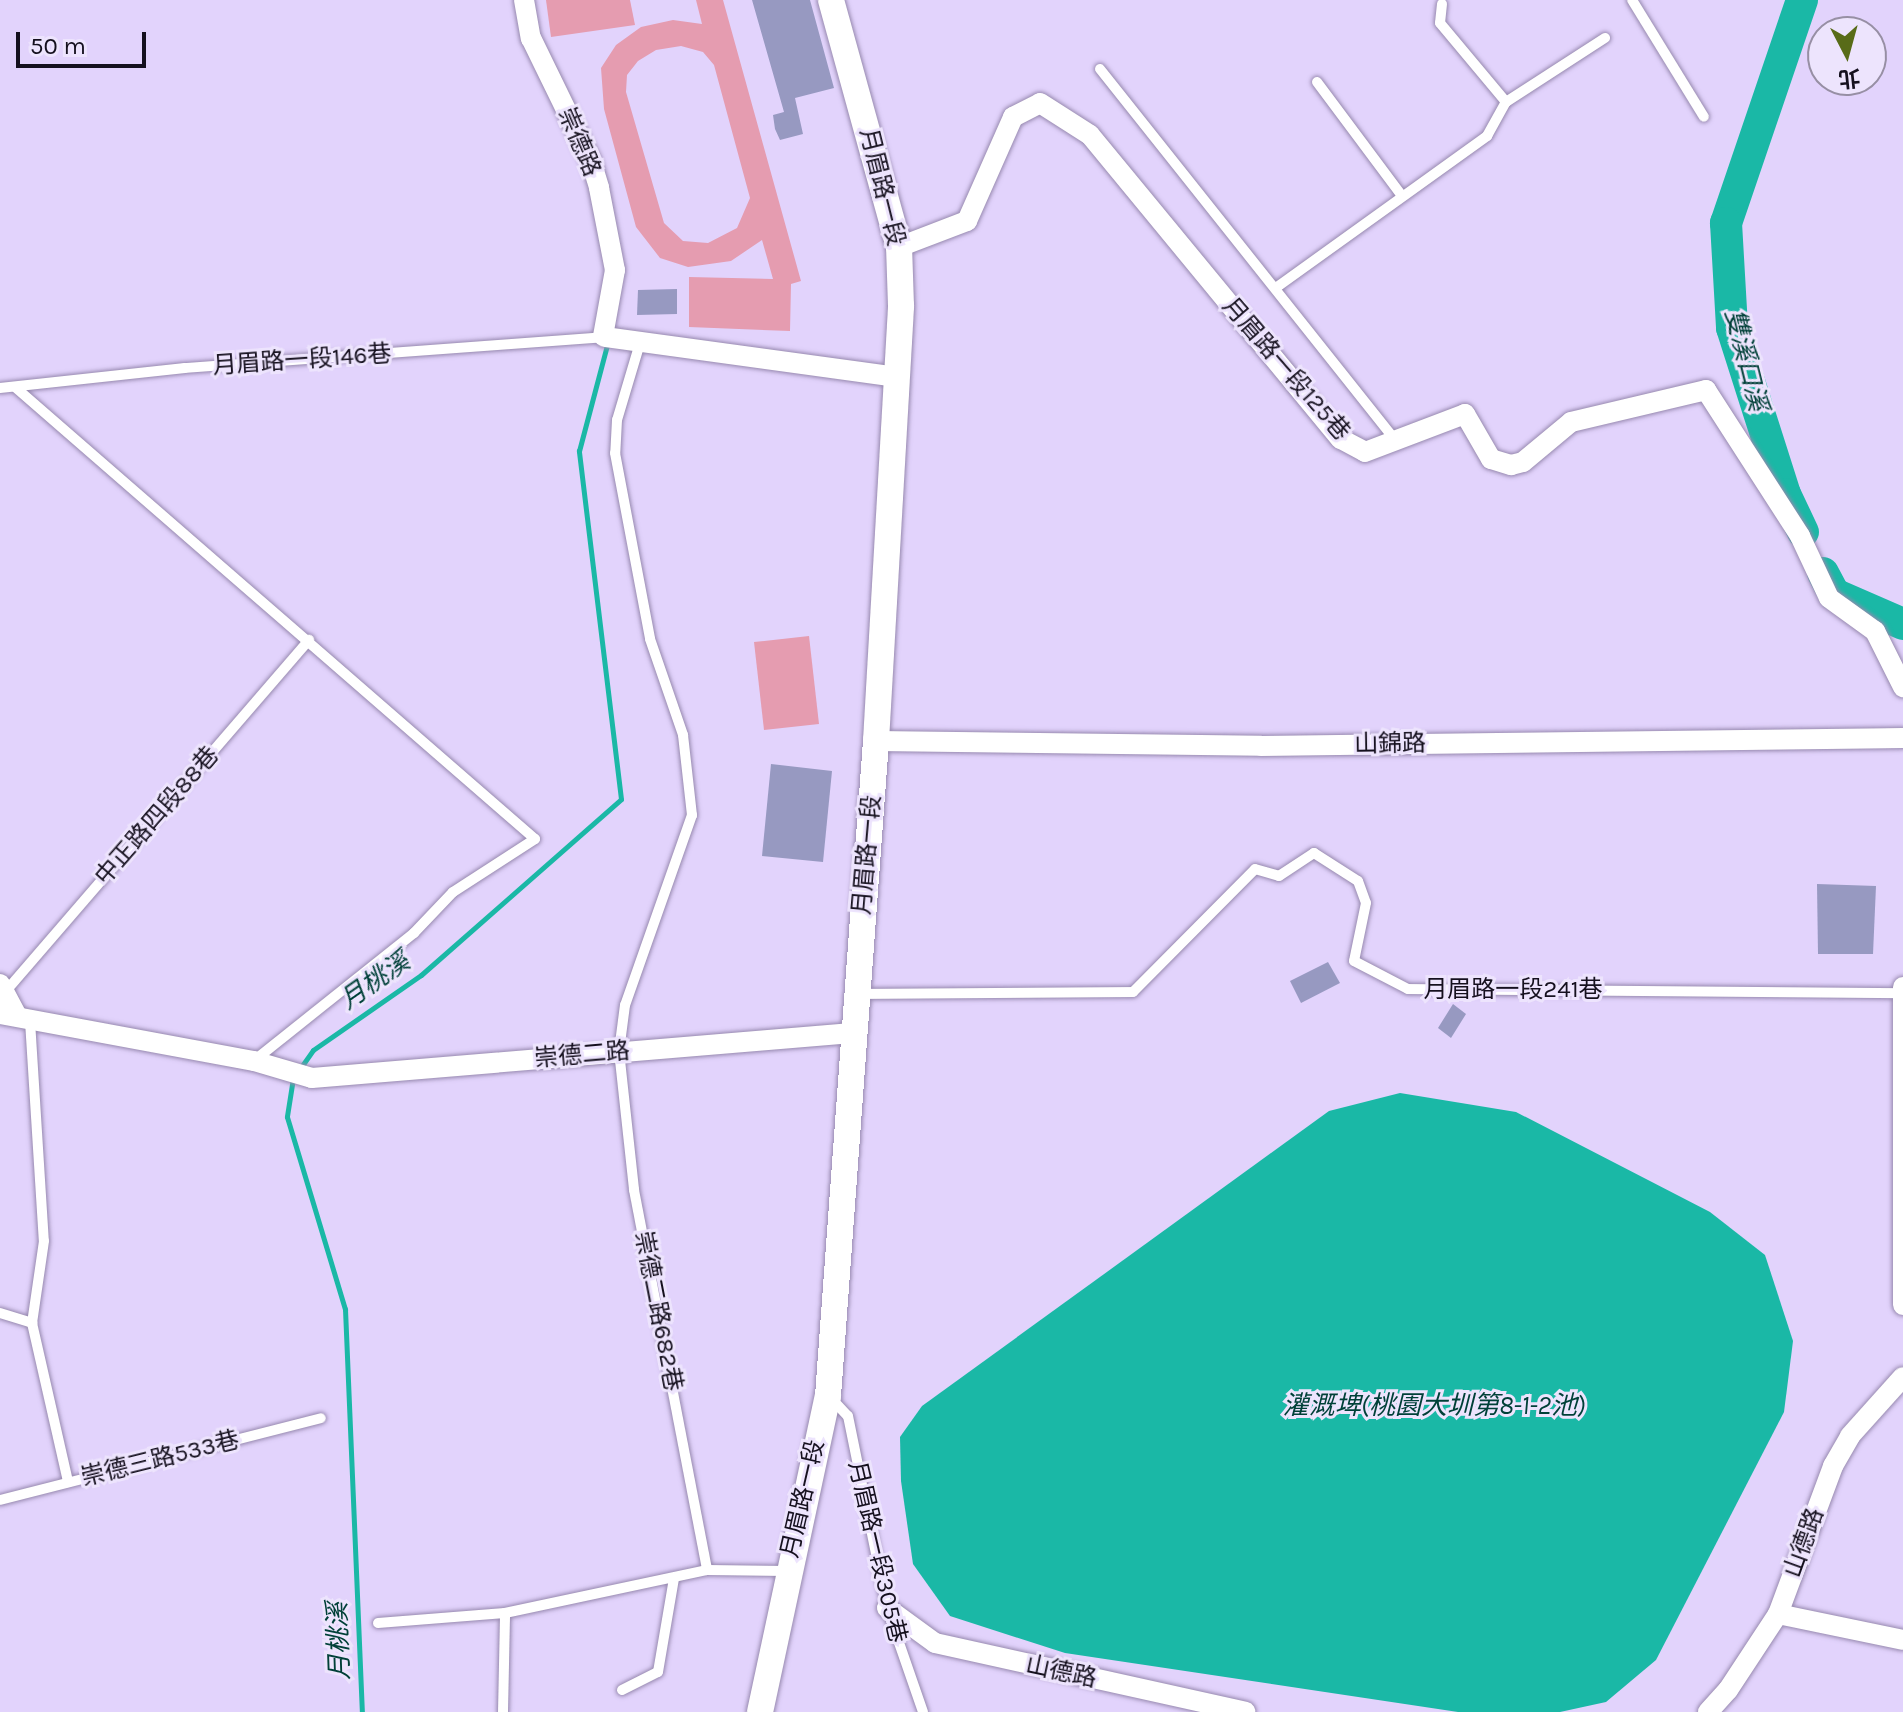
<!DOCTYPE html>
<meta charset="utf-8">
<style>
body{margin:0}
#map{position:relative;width:1903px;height:1712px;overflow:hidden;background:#e2d3fc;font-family:Karla,"Noto Sans TC",sans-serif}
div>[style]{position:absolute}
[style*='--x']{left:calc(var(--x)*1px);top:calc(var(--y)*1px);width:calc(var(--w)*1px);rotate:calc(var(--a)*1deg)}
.green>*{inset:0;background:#e59cb0}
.water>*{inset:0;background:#1ab8a6}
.stream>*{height:5px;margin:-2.5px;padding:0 2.5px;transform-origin:2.5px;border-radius:2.5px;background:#1ab8a6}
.river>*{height:32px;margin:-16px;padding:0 16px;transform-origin:16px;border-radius:16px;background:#1ab8a6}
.building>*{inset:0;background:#9799c1}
.roads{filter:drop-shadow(0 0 2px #9789af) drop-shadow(0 0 2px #9789af)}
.service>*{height:10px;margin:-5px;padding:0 5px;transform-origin:5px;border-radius:5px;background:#fff}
.minor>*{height:20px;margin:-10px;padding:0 10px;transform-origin:10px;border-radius:10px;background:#fff}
.tertiary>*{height:26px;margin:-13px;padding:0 13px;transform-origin:13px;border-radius:13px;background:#fff}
span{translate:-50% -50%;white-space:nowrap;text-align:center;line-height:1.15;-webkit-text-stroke:6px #ede4fd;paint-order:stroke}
.street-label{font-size:24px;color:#15101e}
.water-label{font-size:26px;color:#004038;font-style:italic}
.north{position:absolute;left:1807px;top:16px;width:80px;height:80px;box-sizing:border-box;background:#ede4fd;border:2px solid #978fa4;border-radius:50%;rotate:174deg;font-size:22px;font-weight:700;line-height:32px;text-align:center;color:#15101e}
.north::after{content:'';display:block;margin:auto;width:28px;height:36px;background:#586b18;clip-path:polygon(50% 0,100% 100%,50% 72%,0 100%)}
.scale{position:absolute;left:16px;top:32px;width:130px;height:36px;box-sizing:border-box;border:4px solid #15101e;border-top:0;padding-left:10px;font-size:24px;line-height:28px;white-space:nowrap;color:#15101e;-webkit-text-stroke:6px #ede4fd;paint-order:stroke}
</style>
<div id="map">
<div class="green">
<div style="clip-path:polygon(546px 0,630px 0,635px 25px,551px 37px)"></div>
<div style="clip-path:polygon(evenodd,696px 0,723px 0,801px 281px,791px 284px,790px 331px,689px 327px,689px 277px,773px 279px,762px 240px,731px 261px,688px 267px,660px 258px,636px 227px,604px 109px,601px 68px,616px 45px,641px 27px,673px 20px,702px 24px,696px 0,681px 46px,703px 52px,714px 65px,750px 198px,737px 228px,708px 243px,683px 241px,664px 223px,626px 92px,627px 75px,638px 61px,656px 50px,681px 46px)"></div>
<div style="clip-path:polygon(809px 636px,819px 724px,764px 730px,754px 642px)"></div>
</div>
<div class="water">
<div style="clip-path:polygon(1400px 1093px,1516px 1112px,1710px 1212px,1765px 1255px,1793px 1341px,1784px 1412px,1656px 1660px,1606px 1702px,1560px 1712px,1458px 1712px,1065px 1653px,950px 1616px,913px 1564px,901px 1481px,900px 1437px,922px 1406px,1329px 1111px)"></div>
</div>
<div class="stream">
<div style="--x:299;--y:1070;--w:24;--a:-55"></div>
<div style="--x:313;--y:1050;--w:131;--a:-34.8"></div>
<div style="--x:421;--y:975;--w:266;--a:-41.3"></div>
<div style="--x:621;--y:799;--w:351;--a:-96.9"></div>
<div style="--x:579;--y:451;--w:110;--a:-75.2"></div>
<div style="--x:293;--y:1078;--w:39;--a:99"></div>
<div style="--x:287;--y:1117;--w:201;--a:73.2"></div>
<div style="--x:345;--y:1309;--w:403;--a:87.6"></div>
</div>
<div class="river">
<div style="--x:1802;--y:0;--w:236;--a:108.8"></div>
<div style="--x:1726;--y:223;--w:105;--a:86.7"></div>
<div style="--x:1732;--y:328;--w:174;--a:72.3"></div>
<div style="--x:1785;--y:494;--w:42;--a:64.7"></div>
<div style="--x:1823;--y:573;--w:24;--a:62"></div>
<div style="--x:1834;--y:594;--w:75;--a:23.5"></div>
</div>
<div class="building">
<div style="clip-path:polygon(752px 0,810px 0,834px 88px,795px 98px,803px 134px,780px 140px,775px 129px,773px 115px,784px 112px)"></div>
<div style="clip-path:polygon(677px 289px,677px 314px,637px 315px,638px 290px)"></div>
<div style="clip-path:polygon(771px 764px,832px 771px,823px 862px,762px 856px)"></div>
<div style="clip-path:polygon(1817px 884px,1876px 886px,1873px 954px,1818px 954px)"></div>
<div style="clip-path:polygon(1328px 962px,1340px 983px,1301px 1003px,1290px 981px)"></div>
<div style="clip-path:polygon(1453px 1004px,1466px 1014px,1451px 1038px,1438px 1028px)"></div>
</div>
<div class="roads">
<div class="service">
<div style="--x:1632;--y:0;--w:137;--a:58.4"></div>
<div style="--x:1442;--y:4;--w:19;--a:96"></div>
<div style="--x:1440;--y:23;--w:103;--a:50.1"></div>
<div style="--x:1506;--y:102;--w:118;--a:-32.9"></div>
<div style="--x:1100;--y:69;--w:474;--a:51.5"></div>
<div style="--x:1317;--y:82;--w:142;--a:53.3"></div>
<div style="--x:1277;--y:287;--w:259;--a:-35.7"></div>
<div style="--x:1487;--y:136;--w:39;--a:-61"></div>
<div style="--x:640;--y:343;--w:80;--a:106.6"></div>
<div style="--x:617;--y:420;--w:33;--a:93"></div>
<div style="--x:615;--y:453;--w:189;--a:79.3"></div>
<div style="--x:650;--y:639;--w:102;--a:71"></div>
<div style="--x:683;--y:735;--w:81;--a:83.6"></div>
<div style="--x:692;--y:815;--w:201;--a:109.4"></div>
<div style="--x:625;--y:1005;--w:46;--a:97.4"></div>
<div style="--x:619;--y:1051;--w:140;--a:83.8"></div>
<div style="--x:634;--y:1190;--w:387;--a:79.1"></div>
<div style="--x:15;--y:387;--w:689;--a:41"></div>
<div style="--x:535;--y:839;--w:98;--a:147.1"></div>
<div style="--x:453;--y:892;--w:57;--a:133.6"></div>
<div style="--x:414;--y:933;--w:203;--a:141.4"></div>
<div style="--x:0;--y:388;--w:186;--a:-6.2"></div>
<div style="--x:185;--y:368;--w:421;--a:-4.2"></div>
<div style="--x:6;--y:991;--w:464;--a:-49.2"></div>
<div style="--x:857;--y:994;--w:276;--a:-0.4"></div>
<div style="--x:1133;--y:992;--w:173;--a:-45.2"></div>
<div style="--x:1255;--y:869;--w:25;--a:16"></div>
<div style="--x:1279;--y:876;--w:42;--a:-33.3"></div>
<div style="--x:1314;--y:853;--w:52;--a:32.5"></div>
<div style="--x:1358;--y:881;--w:23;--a:70"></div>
<div style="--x:1366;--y:903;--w:59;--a:101.7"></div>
<div style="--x:1354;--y:961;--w:61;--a:27.4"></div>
<div style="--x:1408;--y:989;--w:494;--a:0.5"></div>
<div style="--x:30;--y:1021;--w:220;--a:86.4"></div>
<div style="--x:44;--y:1241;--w:83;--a:98.3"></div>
<div style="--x:0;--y:1313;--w:34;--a:17"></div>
<div style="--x:32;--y:1323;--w:163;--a:77.2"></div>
<div style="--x:830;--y:1397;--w:26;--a:47"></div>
<div style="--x:848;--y:1416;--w:196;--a:78.5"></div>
<div style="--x:887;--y:1608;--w:110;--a:70.9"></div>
<div style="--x:0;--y:1500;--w:331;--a:-14.3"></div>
<div style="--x:378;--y:1623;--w:127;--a:-4.5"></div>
<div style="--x:505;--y:1613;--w:207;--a:-12"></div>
<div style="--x:707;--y:1570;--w:79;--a:0.7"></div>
<div style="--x:622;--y:1690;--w:40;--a:-26.6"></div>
<div style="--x:658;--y:1672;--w:95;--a:-80.3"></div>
<div style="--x:503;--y:1712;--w:99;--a:-88.8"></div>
</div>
<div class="minor">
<div style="--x:524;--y:0;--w:39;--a:80"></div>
<div style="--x:531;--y:38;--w:137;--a:64"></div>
<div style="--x:591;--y:161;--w:28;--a:73"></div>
<div style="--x:599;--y:188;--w:84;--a:79"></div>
<div style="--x:615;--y:270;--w:67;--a:100.3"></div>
<div style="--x:899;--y:247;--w:73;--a:-20.9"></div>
<div style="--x:967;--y:221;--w:114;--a:-66.1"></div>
<div style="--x:1013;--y:117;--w:30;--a:-27"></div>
<div style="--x:1040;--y:103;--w:59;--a:32.6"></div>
<div style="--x:1090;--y:135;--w:394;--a:50.5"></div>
<div style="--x:1341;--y:439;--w:27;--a:28"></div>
<div style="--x:1365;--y:452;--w:107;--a:-20.8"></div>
<div style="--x:1465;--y:414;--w:52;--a:60"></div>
<div style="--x:1491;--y:459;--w:21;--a:17"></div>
<div style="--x:1511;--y:465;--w:12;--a:-14"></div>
<div style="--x:1523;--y:462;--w:62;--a:-39.8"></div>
<div style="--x:1571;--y:422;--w:139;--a:-13.3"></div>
<div style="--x:1706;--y:390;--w:174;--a:57.2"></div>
<div style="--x:1800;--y:536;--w:68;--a:64.9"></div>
<div style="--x:1829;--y:598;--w:57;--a:35.7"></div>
<div style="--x:1875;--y:631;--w:63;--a:63.4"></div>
<div style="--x:605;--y:337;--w:294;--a:7.8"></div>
<div style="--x:876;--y:741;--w:385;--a:0.7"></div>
<div style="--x:1261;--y:746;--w:642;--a:-0.71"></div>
<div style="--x:0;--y:984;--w:34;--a:62"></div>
<div style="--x:1903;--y:987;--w:318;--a:90"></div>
<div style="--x:0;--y:1014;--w:258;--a:10.5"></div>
<div style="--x:254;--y:1061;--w:60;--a:16.3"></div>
<div style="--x:312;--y:1078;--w:542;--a:-4.76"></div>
<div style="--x:887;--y:1608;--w:59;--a:36.1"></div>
<div style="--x:935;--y:1643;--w:318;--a:12.5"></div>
<div style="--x:1778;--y:1614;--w:128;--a:11.7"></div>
<div style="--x:1708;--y:1712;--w:30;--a:-48"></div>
<div style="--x:1728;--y:1690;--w:91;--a:-56.7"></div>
<div style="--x:1778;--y:1614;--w:158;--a:-69.6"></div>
<div style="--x:1833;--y:1466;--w:34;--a:-60"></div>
<div style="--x:1850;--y:1436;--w:79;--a:-48.1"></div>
</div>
<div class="tertiary">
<div style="--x:760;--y:1712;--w:323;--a:-77.9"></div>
<div style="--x:828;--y:1396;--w:657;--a:-85.81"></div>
<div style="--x:876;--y:741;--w:436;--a:-86.7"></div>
<div style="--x:901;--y:306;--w:59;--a:-91.9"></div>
<div style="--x:899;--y:247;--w:256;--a:-105.4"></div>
</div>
</div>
<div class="street-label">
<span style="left:579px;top:142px;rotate:67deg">崇德路</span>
<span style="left:882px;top:187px;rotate:76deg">月眉路一段</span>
<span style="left:302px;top:360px;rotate:-4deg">月眉路一段146巷</span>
<span style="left:1286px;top:369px;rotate:49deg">月眉路一段125巷</span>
<span style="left:1390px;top:744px;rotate:-1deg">山錦路</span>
<span style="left:157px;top:816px;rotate:-49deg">中正路四段88巷</span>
<span style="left:867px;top:855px;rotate:-85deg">月眉路一段</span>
<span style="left:1513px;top:990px">月眉路一段241巷</span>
<span style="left:582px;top:1055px;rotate:-5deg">崇德二路</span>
<span style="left:658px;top:1311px;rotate:79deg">崇德二路682巷</span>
<span style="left:160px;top:1459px;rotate:-14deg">崇德三路533巷</span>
<span style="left:803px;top:1499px;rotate:-77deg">月眉路一段</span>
<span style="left:1804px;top:1543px;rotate:-70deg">山德路</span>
<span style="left:877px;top:1552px;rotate:77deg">月眉路一段305巷</span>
<span style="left:1061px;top:1672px;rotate:12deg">山德路</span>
</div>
<div class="water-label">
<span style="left:1746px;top:360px;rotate:76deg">雙溪口溪</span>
<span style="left:375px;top:981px;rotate:-35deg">月桃溪</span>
<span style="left:1434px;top:1406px">灌溉埤(桃園大圳第8-1-2池)</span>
<span style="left:339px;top:1641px;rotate:-92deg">月桃溪</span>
</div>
<div class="north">北</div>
<div class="scale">50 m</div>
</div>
